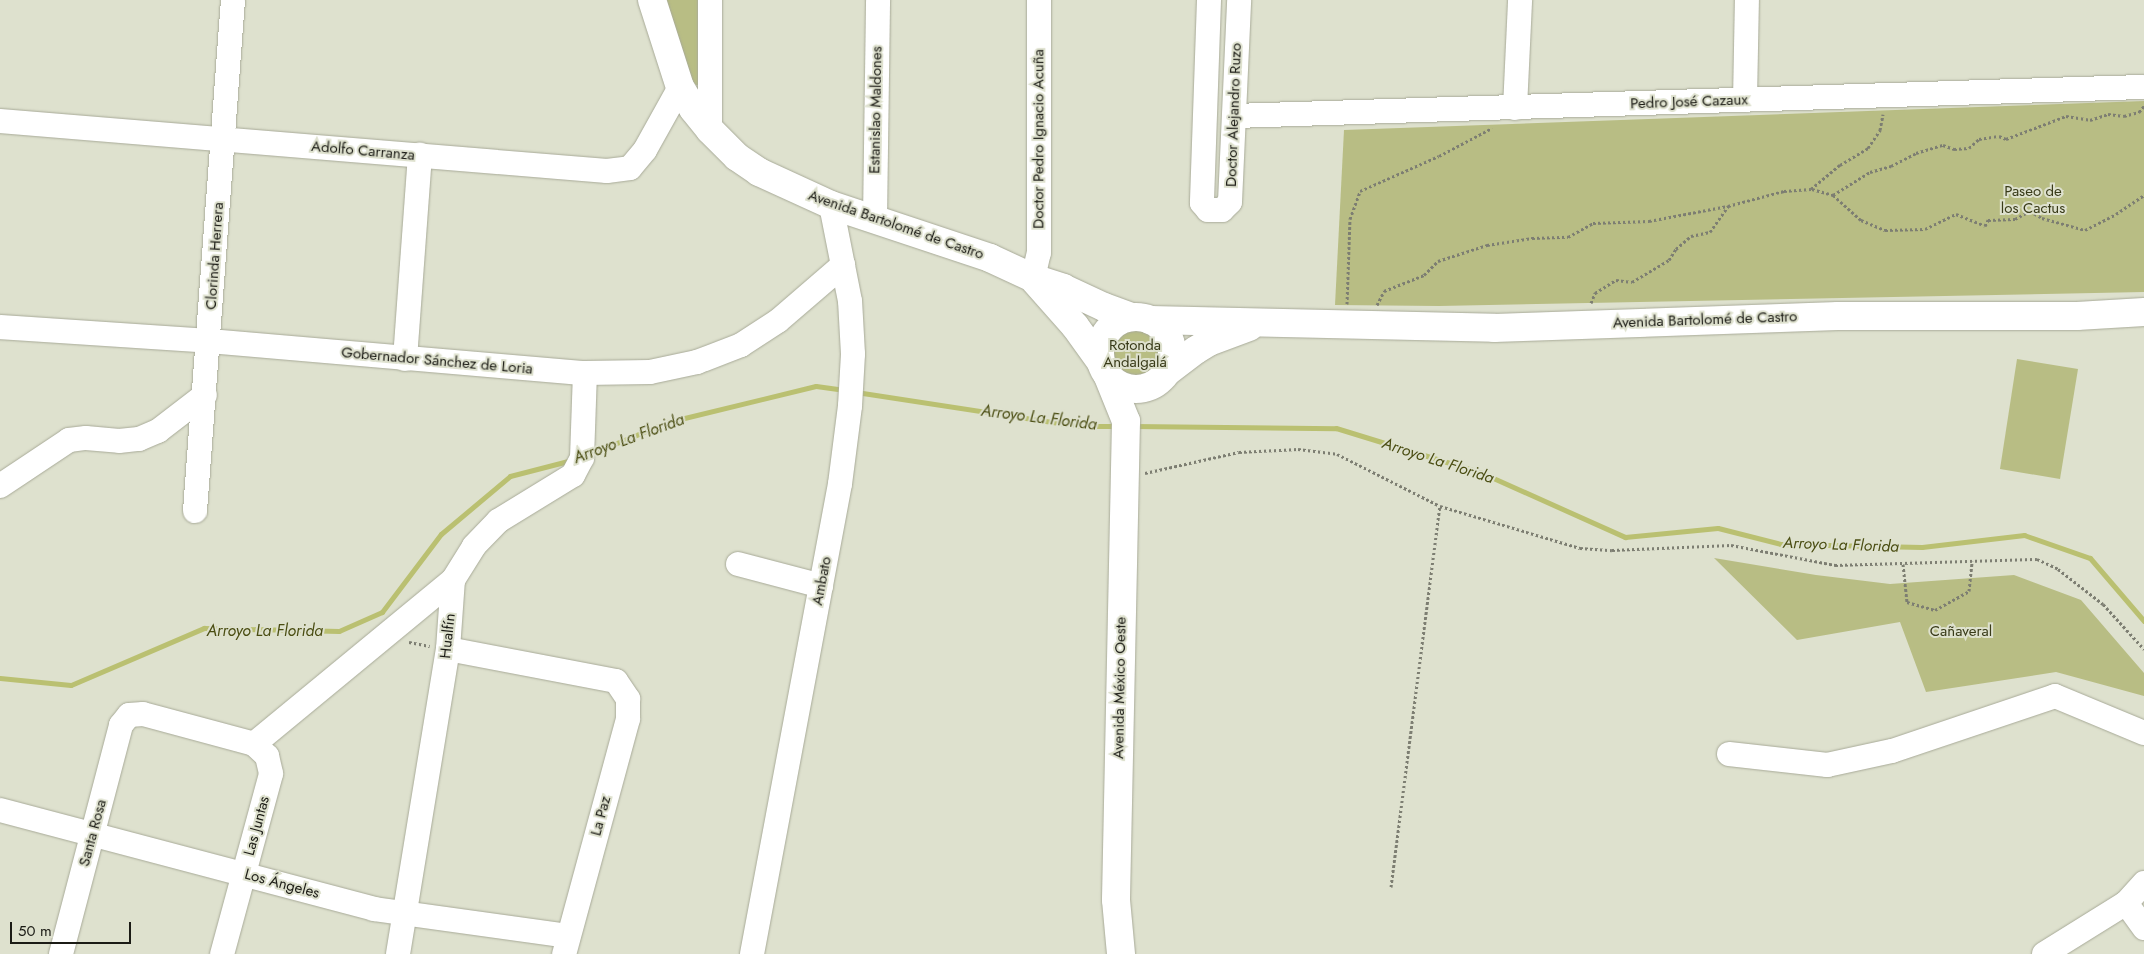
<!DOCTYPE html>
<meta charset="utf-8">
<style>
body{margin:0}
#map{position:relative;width:2144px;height:954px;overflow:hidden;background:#dee1ce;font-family:Jost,sans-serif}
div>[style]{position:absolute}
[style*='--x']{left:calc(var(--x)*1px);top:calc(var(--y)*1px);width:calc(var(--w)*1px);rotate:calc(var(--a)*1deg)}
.green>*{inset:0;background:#b8bd84}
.round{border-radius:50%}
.stream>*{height:5px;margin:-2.5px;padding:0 2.5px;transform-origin:2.5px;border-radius:2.5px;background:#bac071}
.path>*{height:3px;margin-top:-1.5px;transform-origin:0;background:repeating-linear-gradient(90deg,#7d7e72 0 2.5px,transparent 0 5px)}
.roads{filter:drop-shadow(0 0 1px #a8aa98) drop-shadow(0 0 1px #a8aa98)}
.minor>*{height:24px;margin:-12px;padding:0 12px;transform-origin:12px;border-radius:12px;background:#fff}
.major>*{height:28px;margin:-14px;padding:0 14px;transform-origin:14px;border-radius:14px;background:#fff}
.major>.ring{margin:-14px;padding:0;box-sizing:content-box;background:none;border:28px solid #fff;border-radius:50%}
span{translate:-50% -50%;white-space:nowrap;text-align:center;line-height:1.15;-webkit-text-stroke:4px #dee1ce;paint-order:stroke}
.street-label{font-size:15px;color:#1b1b15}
.park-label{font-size:15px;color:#393b19}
.water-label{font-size:16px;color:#4a4d12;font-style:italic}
.scale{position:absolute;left:10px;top:922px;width:121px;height:22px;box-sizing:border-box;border:2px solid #1b1b15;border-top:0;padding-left:6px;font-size:15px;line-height:18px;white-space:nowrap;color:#1b1b15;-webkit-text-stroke:4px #dee1ce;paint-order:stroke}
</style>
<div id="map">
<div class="green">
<div style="clip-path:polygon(662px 0,702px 0,701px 85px,696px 85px,691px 80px)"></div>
<div style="clip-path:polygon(2144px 101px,2144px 292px,1439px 306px,1335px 305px,1344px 130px)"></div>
<div class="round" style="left:1109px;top:326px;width:54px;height:54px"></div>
<div style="clip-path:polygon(2017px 359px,2078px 369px,2060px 479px,2000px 469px)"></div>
<div style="clip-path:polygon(1714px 558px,1816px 575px,1890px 584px,2014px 575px,2081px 600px,2144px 673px,2144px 696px,2056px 672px,1926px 692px,1900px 622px,1797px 640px)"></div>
</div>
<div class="stream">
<div style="--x:856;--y:392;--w:225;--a:8.7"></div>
<div style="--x:1078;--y:426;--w:39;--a:0"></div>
<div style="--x:1133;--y:426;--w:203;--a:0.6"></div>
<div style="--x:1336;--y:428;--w:153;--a:17.1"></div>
<div style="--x:1482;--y:473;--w:157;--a:24.1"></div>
<div style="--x:1625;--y:537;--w:93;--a:-5.5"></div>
<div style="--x:1718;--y:528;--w:65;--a:14.3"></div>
<div style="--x:1781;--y:544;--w:141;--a:1.2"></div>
<div style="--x:1922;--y:547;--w:103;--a:-6.7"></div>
<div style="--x:2024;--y:535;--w:70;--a:19.2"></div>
<div style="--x:2090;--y:558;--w:83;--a:49.4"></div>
<div style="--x:590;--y:454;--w:84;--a:-22.3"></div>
<div style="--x:668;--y:422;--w:152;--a:-13.7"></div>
<div style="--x:816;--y:386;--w:29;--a:8"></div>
<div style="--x:0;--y:678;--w:71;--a:5.6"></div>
<div style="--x:71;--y:685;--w:145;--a:-23.2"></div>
<div style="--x:204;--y:628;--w:135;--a:1.3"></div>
<div style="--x:339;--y:631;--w:47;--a:-23.8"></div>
<div style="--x:382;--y:612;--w:98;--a:-52.9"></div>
<div style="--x:441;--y:534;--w:90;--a:-40"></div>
<div style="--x:510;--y:476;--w:64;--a:-14.5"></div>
</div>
<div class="path">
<div style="--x:1812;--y:189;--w:22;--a:16"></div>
<div style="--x:1833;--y:195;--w:44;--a:-31.9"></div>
<div style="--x:1870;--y:172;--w:22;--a:-16"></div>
<div style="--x:1891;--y:166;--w:28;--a:-27"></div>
<div style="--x:1916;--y:153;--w:28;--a:-17"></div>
<div style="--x:1943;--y:145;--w:12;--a:20"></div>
<div style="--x:1954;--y:149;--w:15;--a:-4"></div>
<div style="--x:1969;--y:148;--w:13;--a:-42"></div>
<div style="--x:1979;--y:139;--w:20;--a:-9"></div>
<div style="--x:1999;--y:136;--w:8;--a:23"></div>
<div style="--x:2006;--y:139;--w:64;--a:-21"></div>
<div style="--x:2066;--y:116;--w:24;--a:9"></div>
<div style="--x:2090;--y:120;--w:19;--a:-18"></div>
<div style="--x:2108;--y:114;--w:16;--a:7"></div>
<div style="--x:2124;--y:116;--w:16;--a:-15"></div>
<div style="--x:2139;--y:112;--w:8;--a:-50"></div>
<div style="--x:1833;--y:195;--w:38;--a:42"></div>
<div style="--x:1861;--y:220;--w:26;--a:23"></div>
<div style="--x:1885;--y:230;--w:40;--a:-1.4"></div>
<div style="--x:1925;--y:229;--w:34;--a:-26"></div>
<div style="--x:1956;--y:214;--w:31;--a:22"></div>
<div style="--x:1985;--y:226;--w:7;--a:-63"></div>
<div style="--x:1988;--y:220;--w:27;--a:-2"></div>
<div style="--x:2015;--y:219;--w:17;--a:-28"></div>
<div style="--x:2030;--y:211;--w:14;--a:30"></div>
<div style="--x:2042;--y:218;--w:45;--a:15.6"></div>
<div style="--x:2085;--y:230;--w:35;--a:-27"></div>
<div style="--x:2116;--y:214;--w:34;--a:-34"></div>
<div style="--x:1591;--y:303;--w:11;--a:-68"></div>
<div style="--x:1595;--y:293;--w:25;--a:-32"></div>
<div style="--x:1616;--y:280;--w:16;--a:7"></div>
<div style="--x:1632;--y:282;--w:43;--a:-30.7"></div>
<div style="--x:1669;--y:260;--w:13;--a:-58"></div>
<div style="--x:1676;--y:249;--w:20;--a:-41"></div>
<div style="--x:1691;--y:236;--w:19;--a:-12"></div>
<div style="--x:1710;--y:232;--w:32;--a:-55"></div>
<div style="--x:1728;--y:206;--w:58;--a:-15"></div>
<div style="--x:1784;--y:191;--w:27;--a:-4"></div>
<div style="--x:1811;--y:189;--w:38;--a:-40"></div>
<div style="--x:1840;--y:165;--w:33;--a:-31"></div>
<div style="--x:1868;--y:148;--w:22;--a:-56"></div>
<div style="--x:1880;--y:130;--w:16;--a:-79"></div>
<div style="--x:1347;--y:304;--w:85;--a:-88"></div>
<div style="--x:1350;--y:219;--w:30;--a:-70"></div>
<div style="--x:1360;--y:191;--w:86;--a:-23.9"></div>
<div style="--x:1439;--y:156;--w:60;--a:-27.8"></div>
<div style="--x:1377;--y:305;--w:16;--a:-63"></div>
<div style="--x:1384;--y:291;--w:43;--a:-21.8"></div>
<div style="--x:1424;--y:275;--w:20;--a:-45"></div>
<div style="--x:1438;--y:261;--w:52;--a:-18.1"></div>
<div style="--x:1487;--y:245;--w:46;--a:-8.8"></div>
<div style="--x:1532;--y:238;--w:36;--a:-2"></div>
<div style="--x:1568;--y:237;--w:29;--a:-29"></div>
<div style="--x:1593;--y:223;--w:56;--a:-2"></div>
<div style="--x:1649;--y:221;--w:80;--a:-10.8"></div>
<div style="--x:1145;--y:473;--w:96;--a:-12.6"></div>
<div style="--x:1239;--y:452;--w:59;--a:-2.9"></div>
<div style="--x:1298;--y:449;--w:39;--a:7"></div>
<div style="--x:1337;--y:454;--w:115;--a:26.8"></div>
<div style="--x:1440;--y:506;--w:146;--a:16.7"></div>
<div style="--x:1580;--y:548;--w:32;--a:4"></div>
<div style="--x:1612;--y:550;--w:119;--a:-2.4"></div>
<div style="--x:1731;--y:545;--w:106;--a:10.9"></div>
<div style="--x:1835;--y:565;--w:202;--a:-1.7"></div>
<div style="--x:2037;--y:559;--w:23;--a:25"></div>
<div style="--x:2058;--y:569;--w:57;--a:37.9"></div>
<div style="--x:2103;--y:604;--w:61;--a:47.7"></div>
<div style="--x:1903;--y:564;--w:38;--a:84"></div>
<div style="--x:1907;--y:602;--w:29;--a:16"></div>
<div style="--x:1935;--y:610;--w:39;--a:-29"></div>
<div style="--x:1969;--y:591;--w:30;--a:-84"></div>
<div style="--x:409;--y:642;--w:21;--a:11"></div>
<div style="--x:1391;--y:887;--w:384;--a:-82.7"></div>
</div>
<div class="roads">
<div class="minor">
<div style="--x:1209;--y:0;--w:203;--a:92"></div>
<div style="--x:1202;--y:203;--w:9;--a:49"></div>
<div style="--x:1208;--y:210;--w:14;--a:0"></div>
<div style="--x:1222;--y:210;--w:11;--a:-45"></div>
<div style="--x:1230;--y:202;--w:202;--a:-87.4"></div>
<div style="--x:1745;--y:100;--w:100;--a:-88.9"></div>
<div style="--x:1515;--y:108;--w:108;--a:-87.3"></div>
<div style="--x:1234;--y:116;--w:910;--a:-1.83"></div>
<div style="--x:0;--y:121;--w:609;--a:4.71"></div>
<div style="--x:607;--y:171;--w:23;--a:-7"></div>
<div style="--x:630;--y:168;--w:23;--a:-50"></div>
<div style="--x:645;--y:150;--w:72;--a:-60.9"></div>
<div style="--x:710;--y:130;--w:130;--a:-90"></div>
<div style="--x:875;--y:219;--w:219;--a:-89.2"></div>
<div style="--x:1033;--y:278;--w:26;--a:-77"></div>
<div style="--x:1039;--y:253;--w:253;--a:-90"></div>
<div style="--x:0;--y:327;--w:209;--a:3.8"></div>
<div style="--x:209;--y:341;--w:377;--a:4.9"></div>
<div style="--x:585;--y:373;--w:65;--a:-0.9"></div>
<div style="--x:650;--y:372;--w:48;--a:-12"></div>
<div style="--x:697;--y:362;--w:47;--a:-21.1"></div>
<div style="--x:741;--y:345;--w:44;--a:-33"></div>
<div style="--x:778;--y:321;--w:86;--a:-40.7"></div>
<div style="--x:405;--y:359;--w:205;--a:-85.8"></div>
<div style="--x:0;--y:486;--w:83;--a:-33.7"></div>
<div style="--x:69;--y:440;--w:17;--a:-7"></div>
<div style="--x:86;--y:438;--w:33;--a:5"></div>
<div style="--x:119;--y:441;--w:20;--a:-6"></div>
<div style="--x:139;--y:439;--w:21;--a:-23"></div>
<div style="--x:158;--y:431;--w:59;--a:-37.5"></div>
<div style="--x:195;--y:511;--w:512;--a:-85.75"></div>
<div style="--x:738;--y:564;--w:86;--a:14.8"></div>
<div style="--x:448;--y:649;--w:171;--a:10.8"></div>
<div style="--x:616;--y:681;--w:22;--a:56"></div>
<div style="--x:628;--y:699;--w:20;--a:90"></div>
<div style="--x:628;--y:719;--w:244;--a:105.2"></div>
<div style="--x:254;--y:744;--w:258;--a:-39.5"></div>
<div style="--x:1729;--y:754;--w:99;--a:6.4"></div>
<div style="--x:1827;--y:765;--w:66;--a:-12.2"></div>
<div style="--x:1892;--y:751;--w:172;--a:-18.6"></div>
<div style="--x:2055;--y:696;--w:96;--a:22.6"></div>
<div style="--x:0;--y:810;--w:387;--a:14.8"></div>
<div style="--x:374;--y:909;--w:196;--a:7.9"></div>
<div style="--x:2126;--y:903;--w:31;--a:54"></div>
<div style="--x:61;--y:954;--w:237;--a:-75.3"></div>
<div style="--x:121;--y:725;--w:13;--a:-51"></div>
<div style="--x:129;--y:715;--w:14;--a:-4"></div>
<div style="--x:143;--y:714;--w:115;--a:15.1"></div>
<div style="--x:254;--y:744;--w:18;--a:43"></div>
<div style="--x:267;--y:756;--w:18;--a:77"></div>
<div style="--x:271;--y:774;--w:187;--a:105.2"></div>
<div style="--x:398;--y:954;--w:309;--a:-80.7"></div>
<div style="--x:448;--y:649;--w:69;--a:-85.9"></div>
<div style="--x:453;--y:580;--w:40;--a:-58"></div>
<div style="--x:474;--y:546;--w:35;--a:-46"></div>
<div style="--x:498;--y:521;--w:88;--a:-31.5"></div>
<div style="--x:573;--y:475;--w:19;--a:-62"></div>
<div style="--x:582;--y:458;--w:85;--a:-88"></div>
<div style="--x:752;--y:954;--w:478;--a:-79.4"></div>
<div style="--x:840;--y:484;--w:79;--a:-82.7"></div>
<div style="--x:850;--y:406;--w:52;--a:-86.7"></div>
<div style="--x:853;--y:354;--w:53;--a:-93.2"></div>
<div style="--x:850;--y:301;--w:98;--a:-101.2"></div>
<div style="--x:2044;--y:954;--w:97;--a:-31.9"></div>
<div style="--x:2126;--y:903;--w:27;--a:-48"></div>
</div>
<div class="major">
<div style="--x:652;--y:0;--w:91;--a:72.2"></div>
<div style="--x:680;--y:87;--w:26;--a:59"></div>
<div style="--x:693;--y:109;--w:27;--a:51"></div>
<div style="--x:710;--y:130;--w:38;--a:45"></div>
<div style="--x:737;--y:157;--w:27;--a:34"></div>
<div style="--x:759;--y:172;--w:79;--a:24.6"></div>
<div style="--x:831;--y:205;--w:168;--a:18.4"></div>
<div style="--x:990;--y:258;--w:47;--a:24.9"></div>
<div style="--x:1033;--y:278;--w:32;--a:18"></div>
<div style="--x:1063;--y:288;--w:45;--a:24.9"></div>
<div style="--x:1104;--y:307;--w:29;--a:20"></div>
<div style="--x:1035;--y:281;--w:60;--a:48.4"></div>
<div style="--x:1075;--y:326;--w:44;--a:54.2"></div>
<div class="ring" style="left:1100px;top:317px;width:44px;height:44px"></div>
<div style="--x:1150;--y:320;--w:344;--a:1.3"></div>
<div style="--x:1494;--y:328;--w:344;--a:-2"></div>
<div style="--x:1838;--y:316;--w:239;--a:0"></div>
<div style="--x:2077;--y:316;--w:67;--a:-3.4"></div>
<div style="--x:1168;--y:371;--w:35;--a:-37"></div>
<div style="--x:1196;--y:350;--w:15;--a:-32"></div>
<div style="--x:1209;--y:342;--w:43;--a:-20.6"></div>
<div style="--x:1107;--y:374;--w:51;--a:68"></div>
<div style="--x:1126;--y:421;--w:479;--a:91.2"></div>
<div style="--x:1116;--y:900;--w:54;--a:84.7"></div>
</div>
</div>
<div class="street-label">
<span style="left:1689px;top:102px;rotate:-2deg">Pedro José Cazaux</span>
<span style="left:876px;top:110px;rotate:-89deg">Estanislao Maldones</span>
<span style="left:1234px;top:115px;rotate:-88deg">Doctor Alejandro Ruzo</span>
<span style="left:1039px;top:139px;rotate:-90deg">Doctor Pedro Ignacio Acuña</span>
<span style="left:363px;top:151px;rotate:5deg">Adolfo Carranza</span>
<span style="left:896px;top:225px;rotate:19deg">Avenida Bartolomé de Castro</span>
<span style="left:215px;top:256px;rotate:-86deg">Clorinda Herrera</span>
<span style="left:1705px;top:320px;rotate:-2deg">Avenida Bartolomé de Castro</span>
<span style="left:437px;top:361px;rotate:5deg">Gobernador Sánchez de Loria</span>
<span style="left:822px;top:581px;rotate:-79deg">Ambato</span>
<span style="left:448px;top:636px;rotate:-84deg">Hualfín</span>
<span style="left:1120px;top:688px;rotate:-89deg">Avenida México Oeste</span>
<span style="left:601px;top:816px;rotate:-75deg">La Paz</span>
<span style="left:257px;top:826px;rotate:-75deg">Las Juntas</span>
<span style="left:93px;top:833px;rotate:-75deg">Santa Rosa</span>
<span style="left:282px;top:884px;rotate:15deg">Los Ángeles</span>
</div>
<div class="park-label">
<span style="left:2033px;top:200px">Paseo de<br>los Cactus</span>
<span style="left:1135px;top:354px">Rotonda<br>Andalgalá</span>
<span style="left:1961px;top:632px">Cañaveral</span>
</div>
<div class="water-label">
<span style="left:1039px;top:418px;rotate:7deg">Arroyo La Florida</span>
<span style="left:629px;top:439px;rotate:-20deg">Arroyo La Florida</span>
<span style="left:1438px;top:461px;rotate:18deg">Arroyo La Florida</span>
<span style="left:1841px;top:545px;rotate:2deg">Arroyo La Florida</span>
<span style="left:265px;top:631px">Arroyo La Florida</span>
</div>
<div class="scale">50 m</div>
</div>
